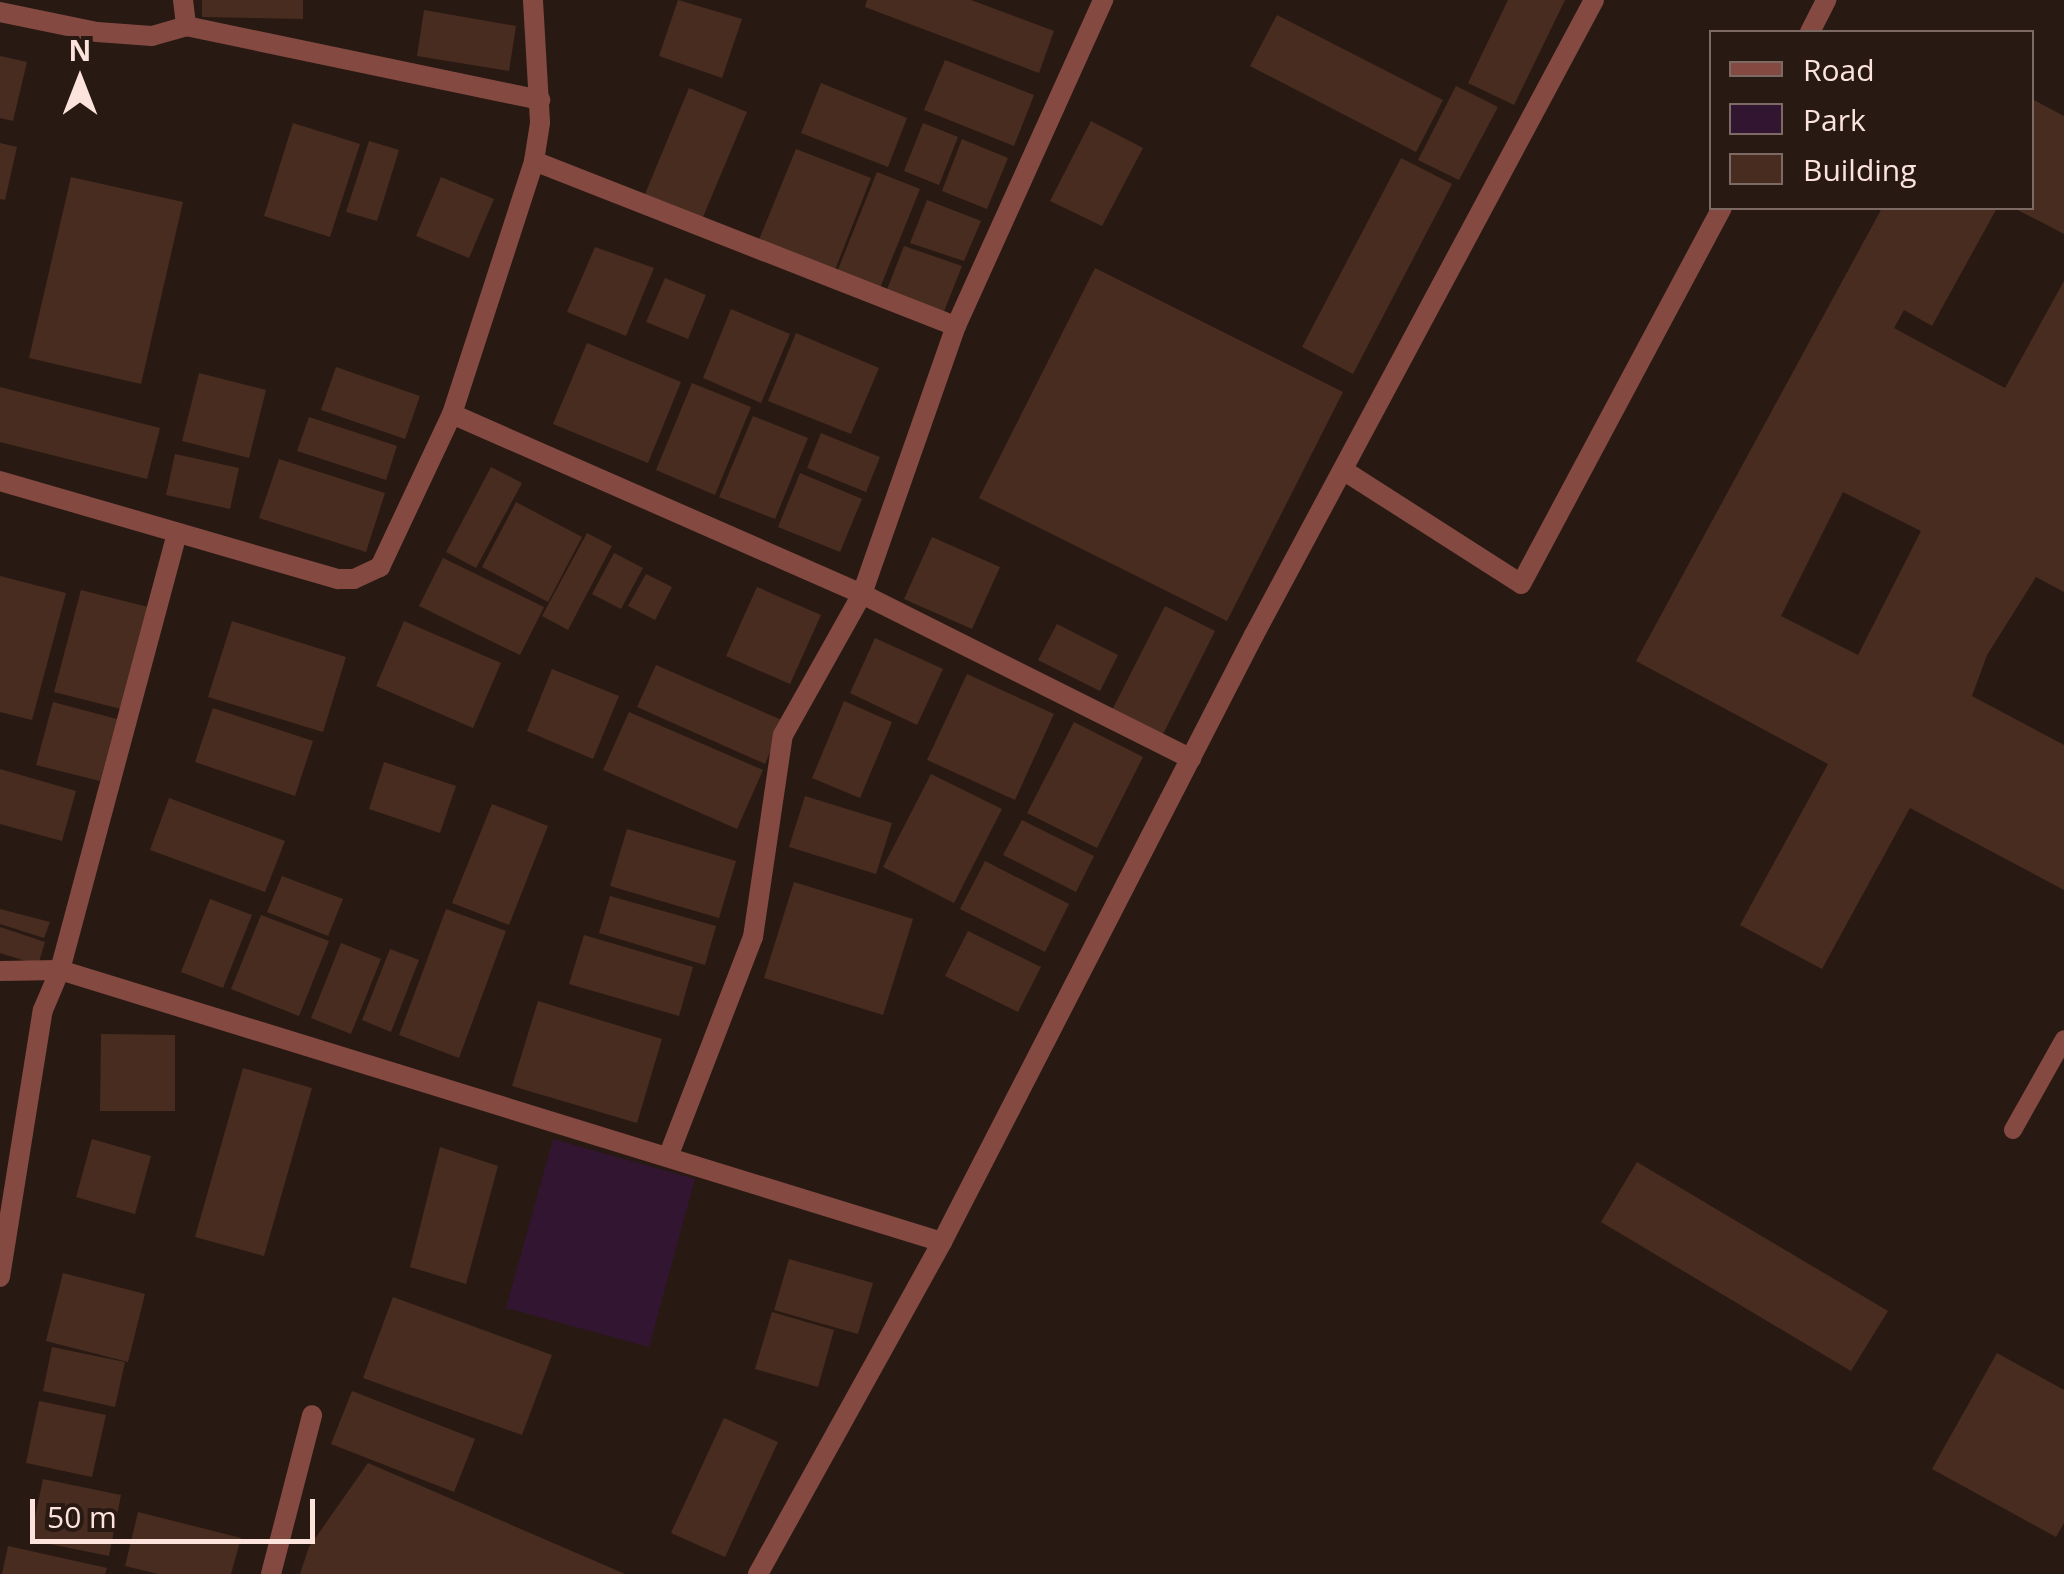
<!DOCTYPE html>
<style>
body{margin:0}
#map{position:relative;width:2064px;height:1574px;overflow:hidden;background:#291913;font-family:"Open Sans",sans-serif}
div>[style]{position:absolute}
[style*='--x']{left:calc(var(--x)*1px);top:calc(var(--y)*1px);width:calc(var(--w)*1px);rotate:calc(var(--a)*1deg)}
.green>*{inset:0;background:#321631}
.building>*{inset:0;background:#482c20}
.service>*{height:18px;margin:-9px;padding:0 9px;transform-origin:9px;border-radius:9px;background:#844a41}
.minor>*{height:20px;margin:-10px;padding:0 10px;transform-origin:10px;border-radius:10px;background:#844a41}
span{translate:-50% -50%;white-space:nowrap;text-align:center;line-height:1.15;-webkit-text-stroke:9px #291913;paint-order:stroke}
.legend{position:absolute;left:1709px;top:30px;width:325px;height:180px;box-sizing:border-box;background:#291913;border:2px solid #7d6a64;margin:0;padding:12px 18px;list-style:none;font-size:30px;color:#fce4dd}
.legend li{display:flex;align-items:center;gap:20px;height:50px}
.legend b{width:50px;border:2px solid #7d6a64}
.north{position:absolute;left:30px;top:30px;width:100px;height:100px;-webkit-text-stroke:8px #291913;paint-order:stroke;rotate:0deg;font-size:28px;font-weight:700;line-height:40px;text-align:center;color:#fce4dd}
.north::after{content:'';display:block;margin:auto;width:35px;height:45px;background:#fce4dd;clip-path:polygon(50% 0,100% 100%,50% 72%,0 100%)}
.scale{position:absolute;left:30px;top:1499px;width:285px;height:45px;box-sizing:border-box;border:5px solid #fce4dd;border-top:0;padding-left:12px;font-size:30px;line-height:35px;white-space:nowrap;color:#fce4dd;-webkit-text-stroke:8px #291913;paint-order:stroke}
</style>
<div id="map">
<div class="green">
<div style="clip-path:polygon(553px 1139px,695px 1179px,649px 1347px,506px 1308px)"></div>
</div>
<div class="building">
<div style="clip-path:polygon(202px 0,303px 0,303px 19px,202px 17px)"></div>
<div style="clip-path:polygon(678px 0,742px 19px,722px 78px,659px 56px)"></div>
<div style="clip-path:polygon(867px 0,971px 0,1054px 31px,1039px 73px,865px 7px)"></div>
<div style="clip-path:polygon(1508px 0,1565px 0,1514px 105px,1468px 83px)"></div>
<div style="clip-path:polygon(424px 10px,516px 26px,509px 71px,417px 56px)"></div>
<div style="clip-path:polygon(1277px 15px,1443px 100px,1416px 152px,1250px 66px)"></div>
<div style="clip-path:polygon(0 56px,27px 62px,13px 121px,0 118px)"></div>
<div style="clip-path:polygon(945px 60px,1034px 95px,1014px 146px,924px 110px)"></div>
<div style="clip-path:polygon(821px 83px,907px 118px,888px 167px,801px 133px)"></div>
<div style="clip-path:polygon(1456px 86px,1498px 107px,1459px 180px,1418px 160px)"></div>
<div style="clip-path:polygon(689px 88px,747px 112px,703px 217px,645px 194px)"></div>
<div style="clip-path:polygon(2032px 99px,2064px 116px,2064px 234px,2014px 208px,2032px 208px)"></div>
<div style="clip-path:polygon(1091px 121px,1143px 148px,1102px 226px,1050px 201px)"></div>
<div style="clip-path:polygon(293px 123px,360px 144px,330px 237px,264px 216px)"></div>
<div style="clip-path:polygon(923px 123px,958px 137px,939px 185px,904px 171px)"></div>
<div style="clip-path:polygon(962px 139px,1008px 158px,987px 209px,942px 191px)"></div>
<div style="clip-path:polygon(369px 141px,399px 150px,377px 221px,346px 212px)"></div>
<div style="clip-path:polygon(0 143px,17px 147px,5px 200px,0 199px)"></div>
<div style="clip-path:polygon(796px 149px,871px 178px,835px 270px,758px 242px)"></div>
<div style="clip-path:polygon(1401px 158px,1452px 184px,1353px 374px,1302px 347px)"></div>
<div style="clip-path:polygon(877px 172px,920px 189px,880px 288px,837px 272px)"></div>
<div style="clip-path:polygon(71px 177px,183px 202px,141px 384px,29px 358px)"></div>
<div style="clip-path:polygon(441px 177px,494px 199px,469px 258px,416px 236px)"></div>
<div style="clip-path:polygon(927px 200px,981px 221px,964px 261px,910px 243px)"></div>
<div style="clip-path:polygon(evenodd,1882px 208px,1997px 208px,1932px 326px,1904px 310px,1894px 328px,2005px 388px,2064px 281px,2064px 592px,2036px 577px,1987px 655px,1972px 696px,2064px 745px,2064px 890px,1910px 808px,1822px 969px,1740px 925px,1828px 764px,1636px 661px,1882px 208px,1843px 492px,1921px 531px,1858px 655px,1781px 616px,1843px 492px)"></div>
<div style="clip-path:polygon(904px 246px,962px 266px,943px 314px,886px 292px)"></div>
<div style="clip-path:polygon(595px 247px,654px 268px,626px 336px,567px 312px)"></div>
<div style="clip-path:polygon(1095px 268px,1343px 392px,1227px 621px,979px 498px)"></div>
<div style="clip-path:polygon(665px 278px,706px 295px,688px 339px,646px 322px)"></div>
<div style="clip-path:polygon(731px 309px,790px 334px,761px 403px,703px 378px)"></div>
<div style="clip-path:polygon(796px 333px,879px 368px,851px 434px,768px 401px)"></div>
<div style="clip-path:polygon(587px 343px,681px 382px,648px 463px,553px 424px)"></div>
<div style="clip-path:polygon(336px 367px,420px 396px,405px 439px,321px 410px)"></div>
<div style="clip-path:polygon(199px 373px,266px 390px,249px 458px,182px 441px)"></div>
<div style="clip-path:polygon(692px 383px,751px 407px,715px 495px,656px 470px)"></div>
<div style="clip-path:polygon(0 387px,160px 428px,147px 479px,0 442px)"></div>
<div style="clip-path:polygon(753px 416px,808px 438px,775px 519px,719px 497px)"></div>
<div style="clip-path:polygon(309px 417px,397px 446px,386px 480px,297px 451px)"></div>
<div style="clip-path:polygon(821px 433px,880px 457px,866px 492px,807px 468px)"></div>
<div style="clip-path:polygon(175px 454px,239px 468px,230px 509px,166px 495px)"></div>
<div style="clip-path:polygon(279px 459px,385px 493px,366px 552px,259px 518px)"></div>
<div style="clip-path:polygon(491px 467px,522px 483px,476px 568px,446px 552px)"></div>
<div style="clip-path:polygon(800px 473px,862px 499px,840px 552px,778px 527px)"></div>
<div style="clip-path:polygon(516px 502px,582px 537px,548px 602px,482px 567px)"></div>
<div style="clip-path:polygon(587px 533px,612px 546px,568px 630px,542px 616px)"></div>
<div style="clip-path:polygon(932px 537px,1000px 567px,972px 629px,904px 599px)"></div>
<div style="clip-path:polygon(614px 553px,643px 568px,621px 609px,592px 594px)"></div>
<div style="clip-path:polygon(443px 558px,544px 607px,520px 655px,419px 606px)"></div>
<div style="clip-path:polygon(646px 574px,672px 587px,655px 620px,628px 606px)"></div>
<div style="clip-path:polygon(0 576px,66px 593px,32px 720px,0 712px)"></div>
<div style="clip-path:polygon(757px 587px,821px 615px,790px 684px,726px 656px)"></div>
<div style="clip-path:polygon(81px 590px,148px 607px,121px 709px,54px 692px)"></div>
<div style="clip-path:polygon(1165px 606px,1215px 631px,1160px 740px,1110px 714px)"></div>
<div style="clip-path:polygon(232px 621px,346px 657px,323px 732px,208px 697px)"></div>
<div style="clip-path:polygon(404px 621px,501px 663px,473px 728px,376px 686px)"></div>
<div style="clip-path:polygon(1057px 624px,1118px 655px,1100px 691px,1038px 660px)"></div>
<div style="clip-path:polygon(875px 638px,943px 669px,917px 725px,850px 693px)"></div>
<div style="clip-path:polygon(656px 665px,784px 721px,765px 764px,637px 707px)"></div>
<div style="clip-path:polygon(552px 669px,619px 696px,593px 759px,527px 731px)"></div>
<div style="clip-path:polygon(967px 674px,1054px 714px,1015px 800px,927px 760px)"></div>
<div style="clip-path:polygon(844px 701px,892px 722px,860px 798px,812px 778px)"></div>
<div style="clip-path:polygon(53px 702px,117px 719px,100px 781px,36px 765px)"></div>
<div style="clip-path:polygon(213px 708px,313px 741px,295px 796px,195px 762px)"></div>
<div style="clip-path:polygon(629px 712px,763px 770px,737px 829px,603px 770px)"></div>
<div style="clip-path:polygon(1074px 722px,1143px 757px,1097px 848px,1027px 813px)"></div>
<div style="clip-path:polygon(384px 762px,456px 786px,440px 833px,369px 809px)"></div>
<div style="clip-path:polygon(0 769px,76px 791px,62px 841px,0 824px)"></div>
<div style="clip-path:polygon(931px 774px,1002px 809px,954px 903px,883px 867px)"></div>
<div style="clip-path:polygon(805px 796px,892px 823px,876px 874px,789px 847px)"></div>
<div style="clip-path:polygon(169px 798px,285px 841px,265px 892px,150px 850px)"></div>
<div style="clip-path:polygon(492px 804px,548px 826px,509px 925px,452px 903px)"></div>
<div style="clip-path:polygon(1022px 820px,1094px 856px,1076px 892px,1003px 855px)"></div>
<div style="clip-path:polygon(627px 829px,736px 861px,719px 918px,610px 886px)"></div>
<div style="clip-path:polygon(985px 861px,1069px 904px,1045px 952px,960px 909px)"></div>
<div style="clip-path:polygon(282px 876px,343px 899px,328px 936px,267px 912px)"></div>
<div style="clip-path:polygon(794px 882px,913px 919px,883px 1015px,764px 978px)"></div>
<div style="clip-path:polygon(610px 896px,716px 926px,705px 965px,599px 933px)"></div>
<div style="clip-path:polygon(210px 899px,252px 915px,223px 988px,181px 972px)"></div>
<div style="clip-path:polygon(0 909px,50px 922px,44px 938px,0 924px)"></div>
<div style="clip-path:polygon(446px 909px,506px 931px,459px 1058px,399px 1035px)"></div>
<div style="clip-path:polygon(261px 915px,329px 941px,299px 1016px,231px 989px)"></div>
<div style="clip-path:polygon(0 927px,45px 942px,38px 965px,0 953px)"></div>
<div style="clip-path:polygon(968px 931px,1041px 967px,1018px 1012px,945px 976px)"></div>
<div style="clip-path:polygon(584px 935px,693px 967px,679px 1016px,569px 984px)"></div>
<div style="clip-path:polygon(341px 943px,381px 959px,351px 1034px,311px 1018px)"></div>
<div style="clip-path:polygon(390px 949px,419px 960px,391px 1032px,362px 1020px)"></div>
<div style="clip-path:polygon(538px 1001px,662px 1039px,637px 1123px,512px 1086px)"></div>
<div style="clip-path:polygon(101px 1034px,175px 1035px,175px 1111px,100px 1111px)"></div>
<div style="clip-path:polygon(243px 1068px,312px 1088px,264px 1256px,195px 1237px)"></div>
<div style="clip-path:polygon(92px 1139px,151px 1156px,135px 1214px,76px 1197px)"></div>
<div style="clip-path:polygon(440px 1147px,498px 1166px,466px 1284px,410px 1267px)"></div>
<div style="clip-path:polygon(1637px 1162px,1888px 1311px,1851px 1371px,1601px 1222px)"></div>
<div style="clip-path:polygon(789px 1259px,873px 1283px,858px 1334px,774px 1310px)"></div>
<div style="clip-path:polygon(63px 1273px,145px 1294px,128px 1362px,46px 1341px)"></div>
<div style="clip-path:polygon(393px 1297px,552px 1355px,522px 1435px,363px 1378px)"></div>
<div style="clip-path:polygon(772px 1312px,834px 1330px,818px 1387px,755px 1369px)"></div>
<div style="clip-path:polygon(52px 1347px,125px 1362px,115px 1407px,43px 1391px)"></div>
<div style="clip-path:polygon(1997px 1353px,2064px 1390px,2064px 1523px,2056px 1537px,1932px 1469px)"></div>
<div style="clip-path:polygon(352px 1391px,475px 1439px,454px 1492px,331px 1444px)"></div>
<div style="clip-path:polygon(39px 1401px,106px 1415px,92px 1477px,26px 1463px)"></div>
<div style="clip-path:polygon(724px 1418px,778px 1442px,725px 1557px,671px 1533px)"></div>
<div style="clip-path:polygon(368px 1463px,625px 1574px,300px 1574px,309px 1547px)"></div>
<div style="clip-path:polygon(43px 1479px,121px 1495px,109px 1556px,30px 1540px)"></div>
<div style="clip-path:polygon(138px 1512px,241px 1538px,231px 1574px,158px 1574px,125px 1566px)"></div>
<div style="clip-path:polygon(8px 1546px,107px 1568px,105px 1574px,2px 1574px)"></div>
</div>
<div class="service">
<div style="--x:2013;--y:1130;--w:104;--a:-60.7"></div>
</div>
<div class="minor">
<div style="--x:183;--y:0;--w:26;--a:83"></div>
<div style="--x:0;--y:12;--w:99;--a:11.7"></div>
<div style="--x:97;--y:32;--w:55;--a:4.2"></div>
<div style="--x:152;--y:36;--w:35;--a:-16"></div>
<div style="--x:186;--y:26;--w:362;--a:11.8"></div>
<div style="--x:1810;--y:32;--w:36;--a:-63"></div>
<div style="--x:534;--y:161;--w:453;--a:21.4"></div>
<div style="--x:452;--y:414;--w:448;--a:23.7"></div>
<div style="--x:862;--y:594;--w:368;--a:26.6"></div>
<div style="--x:1343;--y:470;--w:211;--a:32.6"></div>
<div style="--x:1521;--y:584;--w:426;--a:-61.9"></div>
<div style="--x:0;--y:481;--w:352;--a:16.2"></div>
<div style="--x:338;--y:579;--w:16;--a:0"></div>
<div style="--x:354;--y:579;--w:29;--a:-25"></div>
<div style="--x:380;--y:567;--w:169;--a:-64.8"></div>
<div style="--x:452;--y:414;--w:266;--a:-72"></div>
<div style="--x:534;--y:161;--w:39;--a:-81"></div>
<div style="--x:540;--y:122;--w:122;--a:-93.3"></div>
<div style="--x:0;--y:971;--w:60;--a:-1"></div>
<div style="--x:60;--y:970;--w:923;--a:17.14"></div>
<div style="--x:668;--y:1157;--w:236;--a:-68.9"></div>
<div style="--x:753;--y:937;--w:204;--a:-81.6"></div>
<div style="--x:783;--y:735;--w:162;--a:-60.7"></div>
<div style="--x:862;--y:594;--w:284;--a:-70.7"></div>
<div style="--x:956;--y:326;--w:358;--a:-65.7"></div>
<div style="--x:0;--y:1277;--w:270;--a:-80.9"></div>
<div style="--x:43;--y:1010;--w:43;--a:-67"></div>
<div style="--x:60;--y:970;--w:452;--a:-75"></div>
<div style="--x:271;--y:1574;--w:164;--a:-75.5"></div>
<div style="--x:758;--y:1574;--w:380;--a:-61"></div>
<div style="--x:942;--y:1242;--w:682;--a:-62.8"></div>
<div style="--x:1254;--y:635;--w:720;--a:-61.83"></div>
</div>
<ul class="legend">
<li><b style="height:12px;background:#844a41"></b>Road</li>
<li><b style="height:28px;background:#321631"></b>Park</li>
<li><b style="height:28px;background:#482c20"></b>Building</li>
</ul>
<div class="north">N</div>
<div class="scale">50 m</div>
</div>
